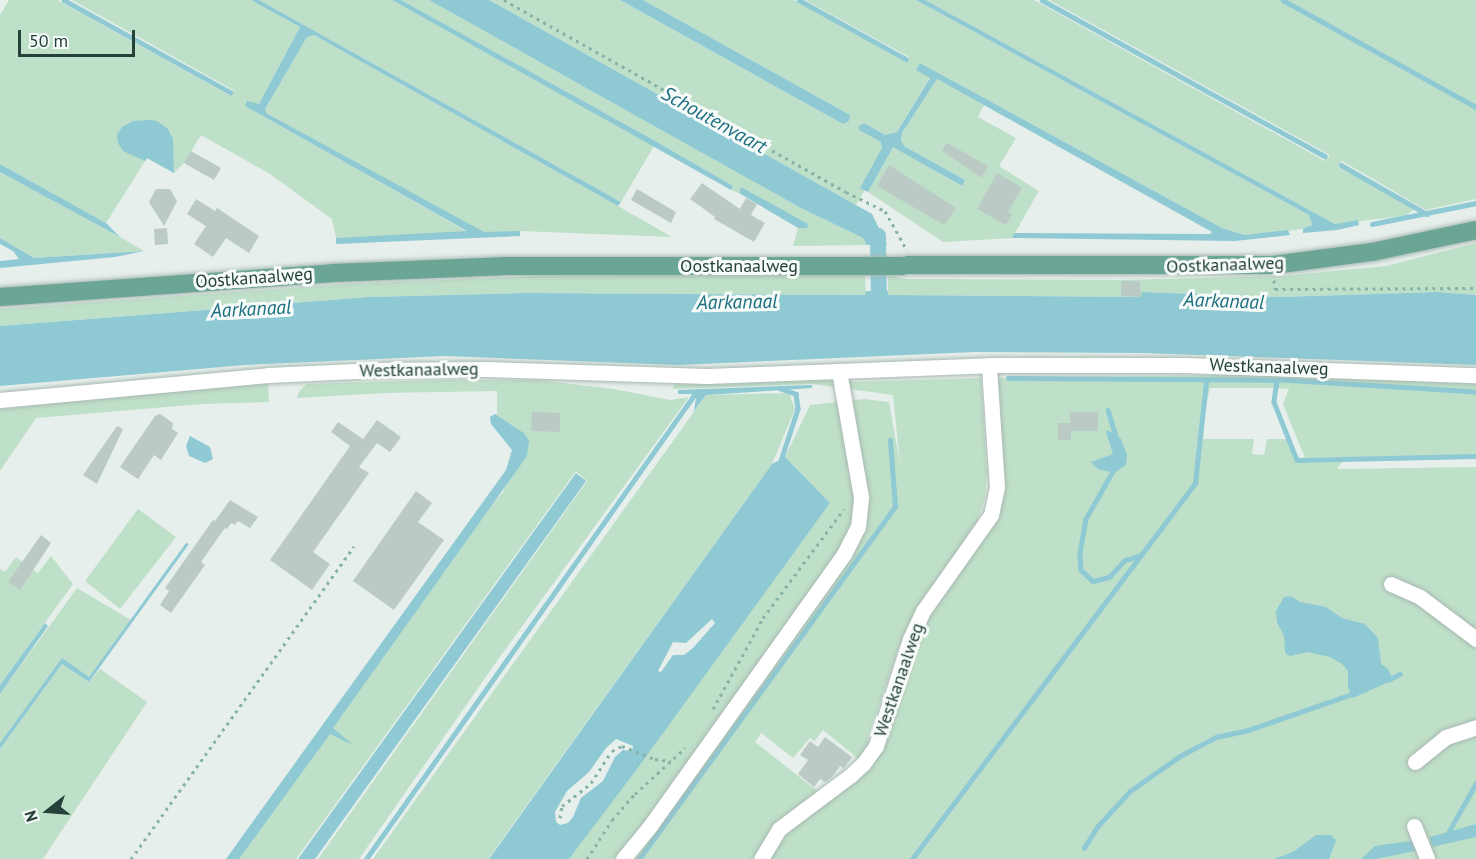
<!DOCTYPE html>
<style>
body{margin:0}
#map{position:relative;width:1476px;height:859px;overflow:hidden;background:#e6efeb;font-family:"PT Sans",sans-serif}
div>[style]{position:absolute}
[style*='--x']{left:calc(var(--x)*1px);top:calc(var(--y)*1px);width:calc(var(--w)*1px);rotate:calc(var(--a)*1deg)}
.green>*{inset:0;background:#bfe0c8}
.water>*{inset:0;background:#8ec9d4}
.stream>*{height:4.5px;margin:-2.25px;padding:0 2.25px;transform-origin:2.25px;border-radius:2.25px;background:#8ec9d4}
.canal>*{height:16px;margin:-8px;padding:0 8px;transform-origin:8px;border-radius:8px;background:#8ec9d4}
.building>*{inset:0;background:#bbcac4}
.path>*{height:3px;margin-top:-1.5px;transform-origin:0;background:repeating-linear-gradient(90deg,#86b3a5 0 3px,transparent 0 7.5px)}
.roads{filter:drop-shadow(0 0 2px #a8b8b2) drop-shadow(0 0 2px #a8b8b2)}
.minor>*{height:15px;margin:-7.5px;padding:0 7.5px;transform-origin:7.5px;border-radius:7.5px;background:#fff}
.major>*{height:18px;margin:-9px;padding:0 9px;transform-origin:9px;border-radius:9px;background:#6aa596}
span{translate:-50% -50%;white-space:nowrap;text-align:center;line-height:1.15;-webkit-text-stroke:6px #f7fbf9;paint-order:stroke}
.street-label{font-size:18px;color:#24423a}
.water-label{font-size:20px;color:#1c6f80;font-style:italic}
.north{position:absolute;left:18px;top:781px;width:60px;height:60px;-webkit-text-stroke:4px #f7fbf9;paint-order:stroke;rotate:253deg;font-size:16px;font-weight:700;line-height:24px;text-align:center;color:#24423a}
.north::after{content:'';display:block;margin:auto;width:21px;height:27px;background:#24423a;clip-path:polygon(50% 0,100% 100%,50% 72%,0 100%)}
.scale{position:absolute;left:18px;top:30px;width:117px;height:27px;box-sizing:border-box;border:3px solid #24423a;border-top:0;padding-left:8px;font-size:18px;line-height:21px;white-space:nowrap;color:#24423a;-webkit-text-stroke:4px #f7fbf9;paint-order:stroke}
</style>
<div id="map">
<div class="green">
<div style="clip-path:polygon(9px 0,57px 0,229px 95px,233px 90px,72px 0,251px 0,300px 27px,259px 104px,245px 106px,468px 232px,336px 238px,332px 219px,270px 174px,201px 135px,184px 163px,174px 173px,147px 158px,106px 223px,0 164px,0 15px)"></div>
<div style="clip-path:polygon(259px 0,392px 0,654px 146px,621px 202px)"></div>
<div style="clip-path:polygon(401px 0,429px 0,799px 207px,863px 238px,867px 245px,793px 246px,798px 228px,807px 228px,740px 189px,739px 193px,731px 190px,733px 186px,657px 142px)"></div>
<div style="clip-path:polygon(489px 0,620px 0,843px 124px,850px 115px,643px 0,794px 0,907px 62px,909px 57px,805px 0,916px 0,1309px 215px,1312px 225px,1303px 229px,1245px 235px,1222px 228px,920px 63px,917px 70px,930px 77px,897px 132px,885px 135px,864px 123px,860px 130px,881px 142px,882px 149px,861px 187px,865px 190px,856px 205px)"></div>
<div style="clip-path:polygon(925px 0,1034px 0,1325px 161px,1330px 155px,1049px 0,1280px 0,1476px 108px,1476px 199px,1426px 210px,1342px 161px,1338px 167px,1415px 209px,1405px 216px,1335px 224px)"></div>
<div style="clip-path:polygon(1287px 0,1476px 0,1476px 105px)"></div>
<div style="clip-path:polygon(314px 35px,618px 206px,672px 237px,520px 231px,484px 233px,266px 113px,264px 109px,307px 37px)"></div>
<div style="clip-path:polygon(937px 79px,984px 105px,978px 117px,1016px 138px,999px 166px,1039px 191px,1012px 238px,943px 242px,868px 192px,893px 146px,961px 186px,965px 180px,904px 146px,901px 140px,902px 133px)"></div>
<div style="clip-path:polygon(0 172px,120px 237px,144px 251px,34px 258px,0 238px)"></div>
<div style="clip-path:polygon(1476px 243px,1476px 295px,1437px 292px,1281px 297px,1142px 292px,1142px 297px,888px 295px,888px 275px,906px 279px,1122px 280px,1282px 276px,1386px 266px)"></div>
<div style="clip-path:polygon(865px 275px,866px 295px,525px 293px,369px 297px,0 326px,0 309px,348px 284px,539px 276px)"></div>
<div style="clip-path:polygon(1287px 374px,1476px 383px,1476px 455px,1305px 458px,1283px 404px,1289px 389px,1274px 388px,1210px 388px,1198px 439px,1254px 439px,1252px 454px,1264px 455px,1267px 439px,1288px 439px,1296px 461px,1342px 462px,1337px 469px,1476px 467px,1476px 859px,764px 859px,775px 840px,863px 769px,916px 633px,977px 541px,981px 543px,996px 513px,1003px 490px,1004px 473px,996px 378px)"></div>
<div style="clip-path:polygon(812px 378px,855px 382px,981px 378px,987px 473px,985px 497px,978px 519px,905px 642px,900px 644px,869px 735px,868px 746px,860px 760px,823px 730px,815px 741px,810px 738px,793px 758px,761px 733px,755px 742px,820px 793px,756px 859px,569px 859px,830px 503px,785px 457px,810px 405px,864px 399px,889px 402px,900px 464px,893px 395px,813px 384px,673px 389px,674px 383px)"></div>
<div style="clip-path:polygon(438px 380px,536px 380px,614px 389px,670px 400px,689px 397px,499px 658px,359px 859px,318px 859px,587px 481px,576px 471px,296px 859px,239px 859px,479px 520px,503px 492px,524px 433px,497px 415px,497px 391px,385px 393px,297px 398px,299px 392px,306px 384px)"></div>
<div style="clip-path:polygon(268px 383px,269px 402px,202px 404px,36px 418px,0 471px,0 409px)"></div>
<div style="clip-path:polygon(789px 393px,795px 409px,772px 464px,488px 859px,373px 859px,706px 395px)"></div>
<div style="clip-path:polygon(138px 509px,176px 537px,120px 609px,85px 581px)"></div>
<div style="clip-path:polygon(51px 556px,73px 584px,0 685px,0 569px,5px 572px,16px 557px,38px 573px)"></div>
<div style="clip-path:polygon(77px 588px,131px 620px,89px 677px,62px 659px,0 743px,0 694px)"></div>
<div style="clip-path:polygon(62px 664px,89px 682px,100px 669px,147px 702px,43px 859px,0 859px,0 749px)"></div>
</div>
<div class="water">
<div style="clip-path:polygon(251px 0,259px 0,621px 202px,618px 206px,314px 35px,307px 37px,265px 109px,266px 113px,484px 232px,520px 231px,520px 236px,336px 244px,336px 238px,467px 231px,245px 106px,247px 101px,259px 104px,300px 27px)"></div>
<div style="clip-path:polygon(392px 0,401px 0,657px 142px,733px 186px,731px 190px)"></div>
<div style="clip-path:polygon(429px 0,489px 0,872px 214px,887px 245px,867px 245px,863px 238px,799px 207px)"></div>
<div style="clip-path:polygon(620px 0,643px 0,850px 115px,849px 121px,843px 124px)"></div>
<div style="clip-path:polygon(916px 0,925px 0,1335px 224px,1358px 220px,1359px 225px,1337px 230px,1303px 233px,1303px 229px,1312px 225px,1309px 215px)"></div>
<div style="clip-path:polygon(920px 63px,1222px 228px,1245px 235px,1288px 230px,1290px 235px,1235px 241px,1012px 238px,1014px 233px,1210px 234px,1212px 232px,937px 79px,902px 133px,901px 140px,904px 146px,965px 180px,962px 186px,893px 147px,868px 192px,860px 188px,882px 148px,881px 142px,859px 130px,859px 126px,864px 123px,885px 135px,897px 132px,930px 78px,916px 70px)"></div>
<div style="clip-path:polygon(149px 120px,157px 121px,168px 129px,173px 139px,174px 173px,147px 158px,145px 161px,123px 151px,118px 143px,117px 135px,122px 127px,133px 121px)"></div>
<div style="clip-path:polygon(0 164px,106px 223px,120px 237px,0 172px)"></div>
<div style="clip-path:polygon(741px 187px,808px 224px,807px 228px,798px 228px,739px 193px)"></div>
<div style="clip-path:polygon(0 238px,34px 258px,144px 251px,115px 257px,0 268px,0 261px,19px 259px,13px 251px,0 244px)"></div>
<div style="clip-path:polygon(866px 291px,888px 291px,888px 295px,1141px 297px,1142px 292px,1281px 297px,1437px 292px,1476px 295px,1476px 365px,1143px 353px,975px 352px,678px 365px,446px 356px,245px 365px,0 386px,0 326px,369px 297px,525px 293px,865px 295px)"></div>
<div style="clip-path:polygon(812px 385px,812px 388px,706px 395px,694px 411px,696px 398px,691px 394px,678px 394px,678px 390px)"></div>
<div style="clip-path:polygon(495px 414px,524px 433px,529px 441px,527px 456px,333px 728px,353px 745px,330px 734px,239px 859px,226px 859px,506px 470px,512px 450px,491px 424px,490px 417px)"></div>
<div style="clip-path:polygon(1108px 430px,1121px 439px,1127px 455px,1126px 465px,1114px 473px,1098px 469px,1091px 462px,1113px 454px,1106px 432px)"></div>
<div style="clip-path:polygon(190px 436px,210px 447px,213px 459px,205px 463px,189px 456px,186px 446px)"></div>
<div style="clip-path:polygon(evenodd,785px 457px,830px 503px,637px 769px,569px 859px,489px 859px,772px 464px,785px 457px,712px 619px,715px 623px,693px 648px,684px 655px,673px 655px,661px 672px,658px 671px,673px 642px,686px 643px,712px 619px,785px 457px,616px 739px,633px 746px,632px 751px,623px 750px,615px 757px,603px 781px,581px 798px,573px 817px,568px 823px,560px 825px,556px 822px,555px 812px,567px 791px,589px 772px,606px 748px,616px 739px)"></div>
<div style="clip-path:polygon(576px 473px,586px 481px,315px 859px,298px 859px)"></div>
<div style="clip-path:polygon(186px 543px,189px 544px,89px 682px,62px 664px,0 749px,0 743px,62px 658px,89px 677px)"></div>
<div style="clip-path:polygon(1291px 596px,1300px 602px,1326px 607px,1342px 618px,1365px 624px,1378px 638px,1381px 664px,1388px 669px,1393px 680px,1353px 698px,1348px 688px,1348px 671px,1342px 664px,1330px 657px,1307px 652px,1290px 656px,1285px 653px,1284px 636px,1277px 622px,1276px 611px,1284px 597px)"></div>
<div style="clip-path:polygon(45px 623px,48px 626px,0 694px,0 685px)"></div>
<div style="clip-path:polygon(1476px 824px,1476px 837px,1432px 847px,1430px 837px)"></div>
<div style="clip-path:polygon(1316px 835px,1331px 835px,1336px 840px,1329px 859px,1274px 859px,1293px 852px)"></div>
<div style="clip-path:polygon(1417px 840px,1420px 850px,1376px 859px,1361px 859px,1375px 846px)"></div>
</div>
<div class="stream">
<div style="--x:64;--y:0;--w:190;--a:29"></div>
<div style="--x:799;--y:0;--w:122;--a:28.9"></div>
<div style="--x:1042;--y:0;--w:323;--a:28.9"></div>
<div style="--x:1283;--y:0;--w:221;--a:29"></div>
<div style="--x:1341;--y:165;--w:99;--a:29.7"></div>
<div style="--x:1372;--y:224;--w:106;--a:-11.4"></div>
<div style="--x:1008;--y:378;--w:269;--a:0.4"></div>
<div style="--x:779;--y:388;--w:18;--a:19"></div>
<div style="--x:796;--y:394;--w:15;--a:82"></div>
<div style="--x:798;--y:409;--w:58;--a:108.1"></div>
<div style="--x:1476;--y:392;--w:199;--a:-176.5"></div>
<div style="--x:1277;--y:380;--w:22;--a:98"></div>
<div style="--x:1274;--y:402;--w:62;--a:68.4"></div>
<div style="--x:1297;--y:460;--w:179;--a:-1.3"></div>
<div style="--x:1108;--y:410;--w:28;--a:73"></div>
<div style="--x:1115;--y:468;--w:59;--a:119.6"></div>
<div style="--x:1086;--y:519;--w:35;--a:100"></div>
<div style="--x:1080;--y:553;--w:17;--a:87"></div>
<div style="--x:1081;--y:570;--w:16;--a:43"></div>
<div style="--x:1093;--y:581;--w:16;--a:-14"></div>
<div style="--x:1109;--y:577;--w:23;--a:-47"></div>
<div style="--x:1125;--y:560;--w:17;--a:-17"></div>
<div style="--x:1388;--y:680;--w:13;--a:-27"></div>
<div style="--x:1449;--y:831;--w:55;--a:-60.6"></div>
<div style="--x:1084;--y:848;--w:26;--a:-58"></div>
<div style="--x:1098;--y:826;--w:47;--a:-47.6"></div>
<div style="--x:1130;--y:791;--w:61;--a:-35"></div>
<div style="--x:1180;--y:756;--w:41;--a:-27.8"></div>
<div style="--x:1216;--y:737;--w:33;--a:-12"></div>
<div style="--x:1248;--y:730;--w:113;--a:-19.1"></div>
<div style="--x:366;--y:859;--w:573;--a:-54.73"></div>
<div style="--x:639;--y:859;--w:435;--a:-54"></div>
<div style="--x:895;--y:507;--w:67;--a:-94.3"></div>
<div style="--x:912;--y:859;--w:471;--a:-53"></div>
<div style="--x:1195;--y:483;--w:103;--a:-83.8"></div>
</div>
<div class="canal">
<div style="--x:866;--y:230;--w:13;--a:27"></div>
<div style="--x:878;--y:236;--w:75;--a:89.2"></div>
</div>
<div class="building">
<div style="clip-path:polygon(947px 143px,988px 166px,982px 178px,942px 151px)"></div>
<div style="clip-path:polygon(191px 151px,221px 168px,214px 180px,184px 163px)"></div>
<div style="clip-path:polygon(889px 165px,956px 208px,944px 225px,877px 186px)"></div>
<div style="clip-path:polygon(997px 173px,1022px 188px,1008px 212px,1012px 214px,1006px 225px,977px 209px)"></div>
<div style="clip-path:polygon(702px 183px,740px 209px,746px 198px,757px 204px,751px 215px,765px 223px,754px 242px,714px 219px,715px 217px,690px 199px)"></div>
<div style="clip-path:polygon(156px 189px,170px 189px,177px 201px,164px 226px,149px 202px)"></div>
<div style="clip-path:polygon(637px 189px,676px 212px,671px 223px,631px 200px)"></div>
<div style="clip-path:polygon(196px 199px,215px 211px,217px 208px,259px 236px,249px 253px,226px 238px,213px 257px,194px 244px,206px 226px,187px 214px)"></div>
<div style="clip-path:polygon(167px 228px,168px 244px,155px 245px,154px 229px)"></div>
<div style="clip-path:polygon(1121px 281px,1140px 281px,1141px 297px,1121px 296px)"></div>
<div style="clip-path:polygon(532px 412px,560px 413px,560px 432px,531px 431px)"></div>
<div style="clip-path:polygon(1070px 412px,1098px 412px,1098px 431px,1071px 431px,1071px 440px,1058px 440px,1058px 423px,1070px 423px)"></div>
<div style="clip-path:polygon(160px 414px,173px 423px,172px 429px,178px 433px,161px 460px,154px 455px,138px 479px,120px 467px,155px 416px)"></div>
<div style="clip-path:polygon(377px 420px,401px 437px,390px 452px,377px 443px,359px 467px,369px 473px,313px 552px,330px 564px,312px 590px,270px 560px,350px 446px,331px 432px,338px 422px,363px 439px)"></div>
<div style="clip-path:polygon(117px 426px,123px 429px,97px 484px,83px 475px)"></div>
<div style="clip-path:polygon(416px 491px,432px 503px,418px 522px,444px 540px,394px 610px,353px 581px)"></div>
<div style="clip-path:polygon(230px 500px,258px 517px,250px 528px,238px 521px,235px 525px,231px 523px,227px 529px,225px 528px,201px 562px,205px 565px,171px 613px,160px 605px,169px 591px,165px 588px,213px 520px,215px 521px)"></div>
<div style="clip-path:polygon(41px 535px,51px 543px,20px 590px,8px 582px)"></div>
<div style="clip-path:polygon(825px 737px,852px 757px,844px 768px,840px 766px,832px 777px,825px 782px,820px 779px,814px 787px,798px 774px,808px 760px,800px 755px,810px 741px,818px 747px)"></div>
</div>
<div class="path">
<div style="--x:504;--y:0;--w:392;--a:29.3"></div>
<div style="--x:846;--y:192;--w:43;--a:26"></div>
<div style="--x:885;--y:211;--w:45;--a:60.6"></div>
<div style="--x:1274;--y:280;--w:9;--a:84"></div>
<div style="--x:1275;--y:289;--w:201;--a:-0.3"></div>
<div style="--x:713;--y:709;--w:104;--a:-61.2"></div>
<div style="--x:763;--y:618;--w:136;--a:-53.4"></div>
<div style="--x:560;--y:818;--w:12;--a:-81"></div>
<div style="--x:562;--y:806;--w:37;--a:-38"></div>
<div style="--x:591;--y:783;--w:38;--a:-57"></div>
<div style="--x:612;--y:751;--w:11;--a:-27"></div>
<div style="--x:622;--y:746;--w:35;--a:22"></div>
<div style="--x:655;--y:759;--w:16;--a:7"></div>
<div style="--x:131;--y:859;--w:384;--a:-54.5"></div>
<div style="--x:587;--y:859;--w:46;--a:-57.3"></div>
<div style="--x:612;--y:820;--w:35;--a:-49"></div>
<div style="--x:635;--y:794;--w:68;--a:-42.6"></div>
</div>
<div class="roads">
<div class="minor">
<div style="--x:0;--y:400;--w:269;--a:-5.3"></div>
<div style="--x:268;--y:375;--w:109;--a:-2.6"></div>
<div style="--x:377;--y:370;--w:109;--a:-0.5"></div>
<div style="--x:486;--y:369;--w:221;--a:1.8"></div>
<div style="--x:707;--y:376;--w:282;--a:-2.2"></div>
<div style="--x:989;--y:365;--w:195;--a:0"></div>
<div style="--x:1184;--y:365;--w:292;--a:2"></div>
<div style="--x:1391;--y:584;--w:32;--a:24"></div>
<div style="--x:1420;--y:597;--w:70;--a:36.9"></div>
<div style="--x:1415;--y:762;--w:40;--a:-39"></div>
<div style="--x:1446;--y:737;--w:32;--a:-18"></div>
<div style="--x:1414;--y:826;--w:35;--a:68"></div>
<div style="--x:623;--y:859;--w:43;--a:-50.7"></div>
<div style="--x:650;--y:826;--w:334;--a:-54.5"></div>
<div style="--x:844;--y:554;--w:30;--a:-63"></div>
<div style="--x:858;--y:527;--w:30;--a:-84"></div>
<div style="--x:861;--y:497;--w:128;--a:-99.9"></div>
<div style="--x:761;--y:859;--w:35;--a:-59"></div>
<div style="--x:779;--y:829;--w:90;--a:-36.9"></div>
<div style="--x:851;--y:775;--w:16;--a:-43"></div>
<div style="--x:863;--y:764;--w:22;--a:-54"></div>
<div style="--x:876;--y:746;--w:112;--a:-72.4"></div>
<div style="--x:910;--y:639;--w:31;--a:-65"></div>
<div style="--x:923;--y:611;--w:118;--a:-54.7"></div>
<div style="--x:991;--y:515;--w:29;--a:-78"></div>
<div style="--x:997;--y:487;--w:122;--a:-93.8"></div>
</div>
<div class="major">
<div style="--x:0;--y:297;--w:334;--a:-4.1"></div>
<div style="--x:333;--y:273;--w:172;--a:-2.3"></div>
<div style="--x:505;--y:266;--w:768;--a:-0.07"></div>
<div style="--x:1273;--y:265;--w:100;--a:-7.5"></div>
<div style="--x:1372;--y:252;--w:106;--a:-11.9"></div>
</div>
</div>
<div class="street-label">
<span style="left:1225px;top:265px;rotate:-2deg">Oostkanaalweg</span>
<span style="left:739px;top:266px">Oostkanaalweg</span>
<span style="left:254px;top:278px;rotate:-4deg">Oostkanaalweg</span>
<span style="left:1269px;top:367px;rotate:2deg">Westkanaalweg</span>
<span style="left:419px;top:370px;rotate:-1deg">Westkanaalweg</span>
<span style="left:899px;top:680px;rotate:-71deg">Westkanaalweg</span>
</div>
<div class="water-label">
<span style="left:714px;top:120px;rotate:29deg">Schoutenvaart</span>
<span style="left:1224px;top:301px;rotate:2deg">Aarkanaal</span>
<span style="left:737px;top:302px;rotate:-1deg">Aarkanaal</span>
<span style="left:251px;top:309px;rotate:-3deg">Aarkanaal</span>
</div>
<div class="north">N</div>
<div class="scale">50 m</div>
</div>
